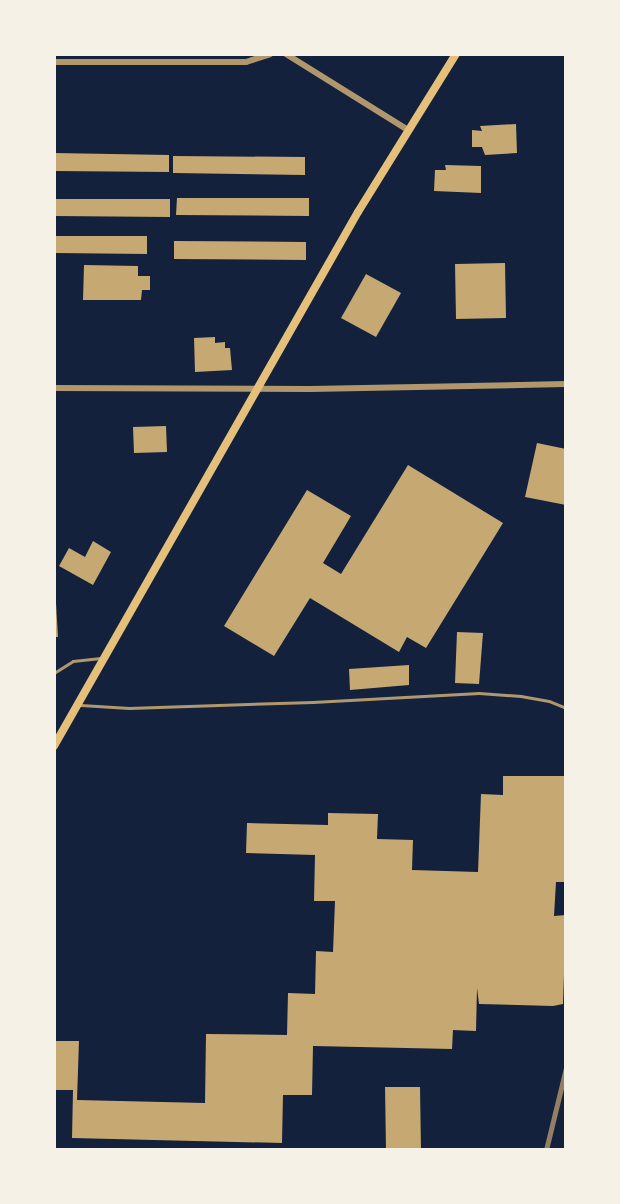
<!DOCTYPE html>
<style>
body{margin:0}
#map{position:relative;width:620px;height:1204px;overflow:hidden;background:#14213d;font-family:"Nunito Sans",sans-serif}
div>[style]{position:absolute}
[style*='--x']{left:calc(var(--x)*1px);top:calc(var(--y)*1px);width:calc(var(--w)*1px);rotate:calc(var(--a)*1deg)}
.building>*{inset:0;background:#c6a872}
.service>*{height:2.5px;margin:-1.25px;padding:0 1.25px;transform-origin:1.25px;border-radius:1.25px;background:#b1986c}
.minor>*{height:6px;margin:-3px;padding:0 3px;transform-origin:3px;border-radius:3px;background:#b1986c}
.secondary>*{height:8px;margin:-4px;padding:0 4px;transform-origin:4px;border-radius:4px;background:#e5c07b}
.rail>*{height:4.5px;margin:-2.25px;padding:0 2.25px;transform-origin:2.25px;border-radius:2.25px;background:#918062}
span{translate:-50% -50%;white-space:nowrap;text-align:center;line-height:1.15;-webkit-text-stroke:7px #f6f1e7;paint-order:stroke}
.frame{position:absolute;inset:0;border:56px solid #f6f1e7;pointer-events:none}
</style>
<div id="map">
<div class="building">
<div style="clip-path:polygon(516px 124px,517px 153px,485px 155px,482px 147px,472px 147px,472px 130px,482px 131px,480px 126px)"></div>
<div style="clip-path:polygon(54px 153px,169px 155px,169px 172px,54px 171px)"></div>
<div style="clip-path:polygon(173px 156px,305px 157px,305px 175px,173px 173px)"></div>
<div style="clip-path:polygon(445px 165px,481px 166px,481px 193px,434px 191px,435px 170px,446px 170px)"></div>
<div style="clip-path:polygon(177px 198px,309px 198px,309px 216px,176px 215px)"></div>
<div style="clip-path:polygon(54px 199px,170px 199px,170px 217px,54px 216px)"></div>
<div style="clip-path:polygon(54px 236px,147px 236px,147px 254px,54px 253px)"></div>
<div style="clip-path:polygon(174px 241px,306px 242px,306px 260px,174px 259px)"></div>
<div style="clip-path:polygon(505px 263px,506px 318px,456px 319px,455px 264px)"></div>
<div style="clip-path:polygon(84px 265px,138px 266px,138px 276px,150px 276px,150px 290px,142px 290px,141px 300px,83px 300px)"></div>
<div style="clip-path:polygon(366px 274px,401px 293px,376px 337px,341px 318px)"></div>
<div style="clip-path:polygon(215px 337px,215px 343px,225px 342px,225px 348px,230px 348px,232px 370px,195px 372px,194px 338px)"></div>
<div style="clip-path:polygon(166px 426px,167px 452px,134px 453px,133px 427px)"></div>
<div style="clip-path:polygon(537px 443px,566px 449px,566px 505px,525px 497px)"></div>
<div style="clip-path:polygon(408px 465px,503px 523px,426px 648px,407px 637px,399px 652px,310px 598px,274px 656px,224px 626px,307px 490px,351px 516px,323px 563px,341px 574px)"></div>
<div style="clip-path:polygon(93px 541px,111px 552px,93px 585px,59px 566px,69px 548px,85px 557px)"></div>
<div style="clip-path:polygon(54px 603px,56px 603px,58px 637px,54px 637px)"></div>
<div style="clip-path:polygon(457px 632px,483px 633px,479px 684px,455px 683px)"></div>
<div style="clip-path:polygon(409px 665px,409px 685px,350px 690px,349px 669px)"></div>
<div style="clip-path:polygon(503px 776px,566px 776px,566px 882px,556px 882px,554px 916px,566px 915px,563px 1004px,553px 1006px,479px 1004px,477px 988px,476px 1031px,453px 1030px,452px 1049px,313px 1046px,312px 1095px,283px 1095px,282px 1143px,72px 1138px,73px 1090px,54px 1090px,54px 1041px,79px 1041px,77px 1100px,205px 1103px,206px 1034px,287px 1035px,288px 993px,315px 994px,316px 951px,333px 952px,335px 901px,314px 901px,315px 855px,246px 853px,247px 823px,328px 825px,328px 813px,378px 814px,377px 839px,413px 840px,412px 870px,478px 872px,481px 794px,503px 795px)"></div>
<div style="clip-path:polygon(385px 1087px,420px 1087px,421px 1150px,386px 1150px)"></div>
</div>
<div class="service">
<div style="--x:54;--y:673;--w:22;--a:-32"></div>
<div style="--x:73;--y:661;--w:30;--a:-6"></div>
<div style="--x:81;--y:705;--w:48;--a:3.6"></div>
<div style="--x:129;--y:708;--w:184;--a:-1.9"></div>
<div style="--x:313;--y:702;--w:166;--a:-3.1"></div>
<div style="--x:479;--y:693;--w:42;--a:4.1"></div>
<div style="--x:521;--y:696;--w:28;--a:10"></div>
<div style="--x:549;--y:701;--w:18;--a:22"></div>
</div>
<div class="minor">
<div style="--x:286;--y:54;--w:144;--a:31.9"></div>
<div style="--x:54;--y:62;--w:192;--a:0"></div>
<div style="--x:246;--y:62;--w:25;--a:-18"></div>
<div style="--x:54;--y:388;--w:256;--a:0.2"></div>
<div style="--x:310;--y:389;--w:256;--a:-1.1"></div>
</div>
<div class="secondary">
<div style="--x:54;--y:746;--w:614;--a:-60.35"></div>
<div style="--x:358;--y:212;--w:186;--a:-58.2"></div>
</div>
<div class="rail">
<div style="--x:546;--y:1150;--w:84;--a:-76.3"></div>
</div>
<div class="frame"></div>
</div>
